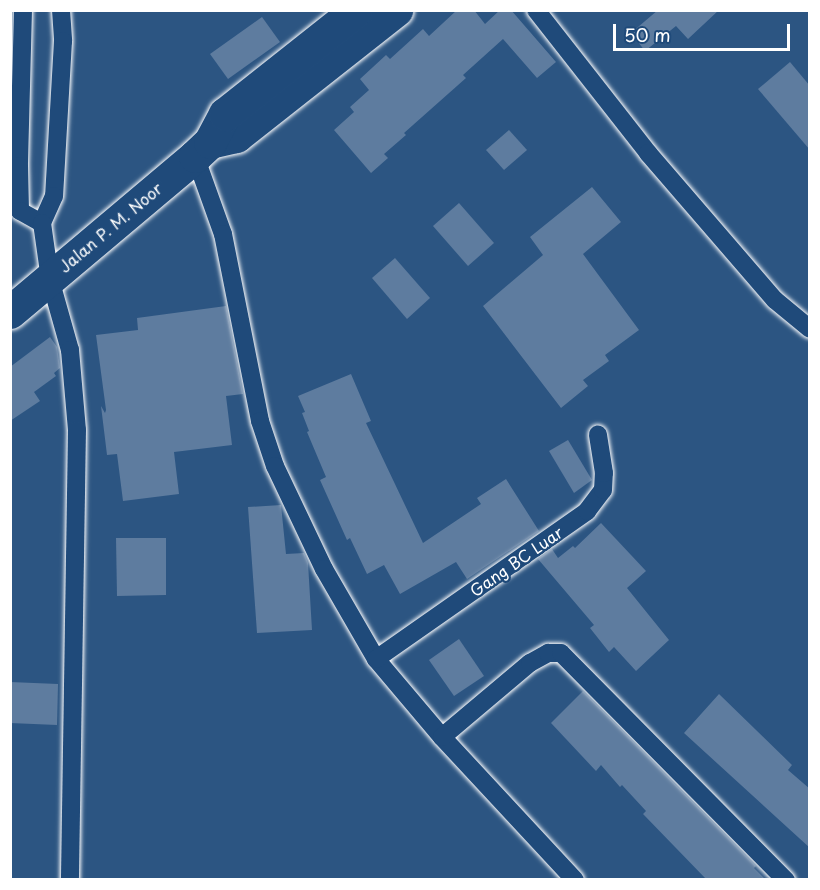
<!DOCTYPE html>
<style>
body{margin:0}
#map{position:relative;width:820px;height:890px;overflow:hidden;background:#2c5582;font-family:"Playpen Sans",sans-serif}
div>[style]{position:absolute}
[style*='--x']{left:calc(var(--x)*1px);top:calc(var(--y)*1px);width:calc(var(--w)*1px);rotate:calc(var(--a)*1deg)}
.building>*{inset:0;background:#5e7c9f}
.roads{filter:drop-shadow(0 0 2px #fff) drop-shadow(0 0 2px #fff)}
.street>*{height:18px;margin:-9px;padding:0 9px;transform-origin:9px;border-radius:9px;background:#1f4a7a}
.highway>*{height:33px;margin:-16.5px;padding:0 16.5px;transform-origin:16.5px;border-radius:16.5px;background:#1f4a7a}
span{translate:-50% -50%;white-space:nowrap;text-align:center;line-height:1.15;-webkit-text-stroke:4.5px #1f4a7a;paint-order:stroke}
.street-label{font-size:16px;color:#fff}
.frame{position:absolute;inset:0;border:12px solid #fff;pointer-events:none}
.scale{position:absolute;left:613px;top:24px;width:177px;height:27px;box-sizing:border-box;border:3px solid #fff;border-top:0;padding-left:8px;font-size:18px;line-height:21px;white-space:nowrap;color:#fff;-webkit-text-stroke:4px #1f4a7a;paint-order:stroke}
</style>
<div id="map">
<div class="building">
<div style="clip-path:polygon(457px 10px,474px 10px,485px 24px,500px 10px,511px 10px,556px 62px,537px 78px,503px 39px,463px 75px,466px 78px,404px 133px,406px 135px,384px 154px,388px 158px,371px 173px,334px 130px,354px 112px,350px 107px,369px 90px,360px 79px,386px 55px,390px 59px,423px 29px,429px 36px)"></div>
<div style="clip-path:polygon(658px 10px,719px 10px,688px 39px,676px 26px,645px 51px,631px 33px)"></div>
<div style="clip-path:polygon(262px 17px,280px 42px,228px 79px,210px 54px)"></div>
<div style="clip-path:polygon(790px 62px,810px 86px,810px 150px,758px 89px)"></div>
<div style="clip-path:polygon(509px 130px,527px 150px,504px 170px,486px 150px)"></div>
<div style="clip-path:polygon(592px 187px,621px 222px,583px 254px,639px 330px,605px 355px,609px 361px,583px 380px,588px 386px,561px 408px,483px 306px,543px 255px,530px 237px)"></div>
<div style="clip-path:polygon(459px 203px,494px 243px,468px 266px,433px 226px)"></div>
<div style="clip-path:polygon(395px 258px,430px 298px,407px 319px,372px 278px)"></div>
<div style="clip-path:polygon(226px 306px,243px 394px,226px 396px,232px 445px,174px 452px,179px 494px,123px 501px,117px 454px,107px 455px,101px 406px,105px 413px,106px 410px,96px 335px,138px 330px,137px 318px)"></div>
<div style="clip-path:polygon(50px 337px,57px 347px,60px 368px,54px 373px,56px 376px,34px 392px,40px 401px,10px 421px,10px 367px)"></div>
<div style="clip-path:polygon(351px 374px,371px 421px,366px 423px,423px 543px,481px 504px,477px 498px,506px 479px,539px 531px,467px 579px,456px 562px,400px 594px,384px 565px,367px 574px,350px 538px,347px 540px,320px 480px,326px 477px,307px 432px,309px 431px,302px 413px,305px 412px,298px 396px)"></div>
<div style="clip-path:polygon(568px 440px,592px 480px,574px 493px,549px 451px)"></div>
<div style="clip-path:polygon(281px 505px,286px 554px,304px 553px,308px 563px,312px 630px,257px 633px,248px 507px)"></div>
<div style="clip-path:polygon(601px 523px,646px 571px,627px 588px,669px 640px,636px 671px,614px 647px,609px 652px,590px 628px,594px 625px,538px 559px,552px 549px,558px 558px,573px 546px,575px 548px)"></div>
<div style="clip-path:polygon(116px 538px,166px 538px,166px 595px,117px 596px)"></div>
<div style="clip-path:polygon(459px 639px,484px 676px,454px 696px,429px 660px)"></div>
<div style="clip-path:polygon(10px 682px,58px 684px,57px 725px,10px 723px)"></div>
<div style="clip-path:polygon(583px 691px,756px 866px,754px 868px,765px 879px,706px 879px,643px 814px,646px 811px,622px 785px,620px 787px,601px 765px,596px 771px,551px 723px)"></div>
<div style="clip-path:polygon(719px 694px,792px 765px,788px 770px,810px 789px,810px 848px,684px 733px)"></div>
</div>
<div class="roads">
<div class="street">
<div style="--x:23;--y:10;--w:156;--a:91.5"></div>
<div style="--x:19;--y:166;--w:45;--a:88.7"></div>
<div style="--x:20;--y:211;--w:25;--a:29"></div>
<div style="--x:61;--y:10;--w:31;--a:86"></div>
<div style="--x:63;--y:41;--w:155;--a:93.3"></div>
<div style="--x:54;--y:196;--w:30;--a:114"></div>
<div style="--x:42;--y:223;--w:57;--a:81.9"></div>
<div style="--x:50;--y:279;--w:74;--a:74.3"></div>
<div style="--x:70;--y:350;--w:80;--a:85"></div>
<div style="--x:77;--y:430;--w:450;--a:90.9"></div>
<div style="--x:536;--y:10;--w:182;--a:51.9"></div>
<div style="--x:648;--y:153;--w:194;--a:49.2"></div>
<div style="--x:775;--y:300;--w:45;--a:39.6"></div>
<div style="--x:195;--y:156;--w:83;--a:70.3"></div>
<div style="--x:223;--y:234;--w:191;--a:78.8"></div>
<div style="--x:260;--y:421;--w:47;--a:71.6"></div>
<div style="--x:275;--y:466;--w:114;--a:64.6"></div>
<div style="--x:324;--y:569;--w:104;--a:60"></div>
<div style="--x:376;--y:659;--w:102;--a:49.8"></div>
<div style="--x:442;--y:737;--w:195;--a:47.1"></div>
<div style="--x:376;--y:659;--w:258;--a:-35"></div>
<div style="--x:587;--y:511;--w:26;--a:-53"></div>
<div style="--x:603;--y:490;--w:17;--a:-87"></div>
<div style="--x:604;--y:473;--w:39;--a:-99"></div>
<div style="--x:442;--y:737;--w:115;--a:-40.1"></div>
<div style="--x:530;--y:663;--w:21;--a:-29"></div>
<div style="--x:548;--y:653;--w:13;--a:0"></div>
<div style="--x:561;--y:653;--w:320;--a:45.3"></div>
</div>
<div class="highway">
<div style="--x:210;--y:142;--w:27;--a:-13"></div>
<div style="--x:236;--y:136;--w:204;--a:-38.2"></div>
<div style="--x:10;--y:312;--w:242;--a:-40.1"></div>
<div style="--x:195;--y:156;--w:21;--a:-43"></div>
<div style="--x:210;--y:142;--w:32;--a:-62"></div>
<div style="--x:225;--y:114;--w:167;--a:-38.4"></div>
</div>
</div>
<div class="street-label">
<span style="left:110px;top:227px;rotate:-40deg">Jalan P. M. Noor</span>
<span style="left:516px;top:561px;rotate:-35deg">Gang BC Luar</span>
</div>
<div class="frame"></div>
<div class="scale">50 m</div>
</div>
